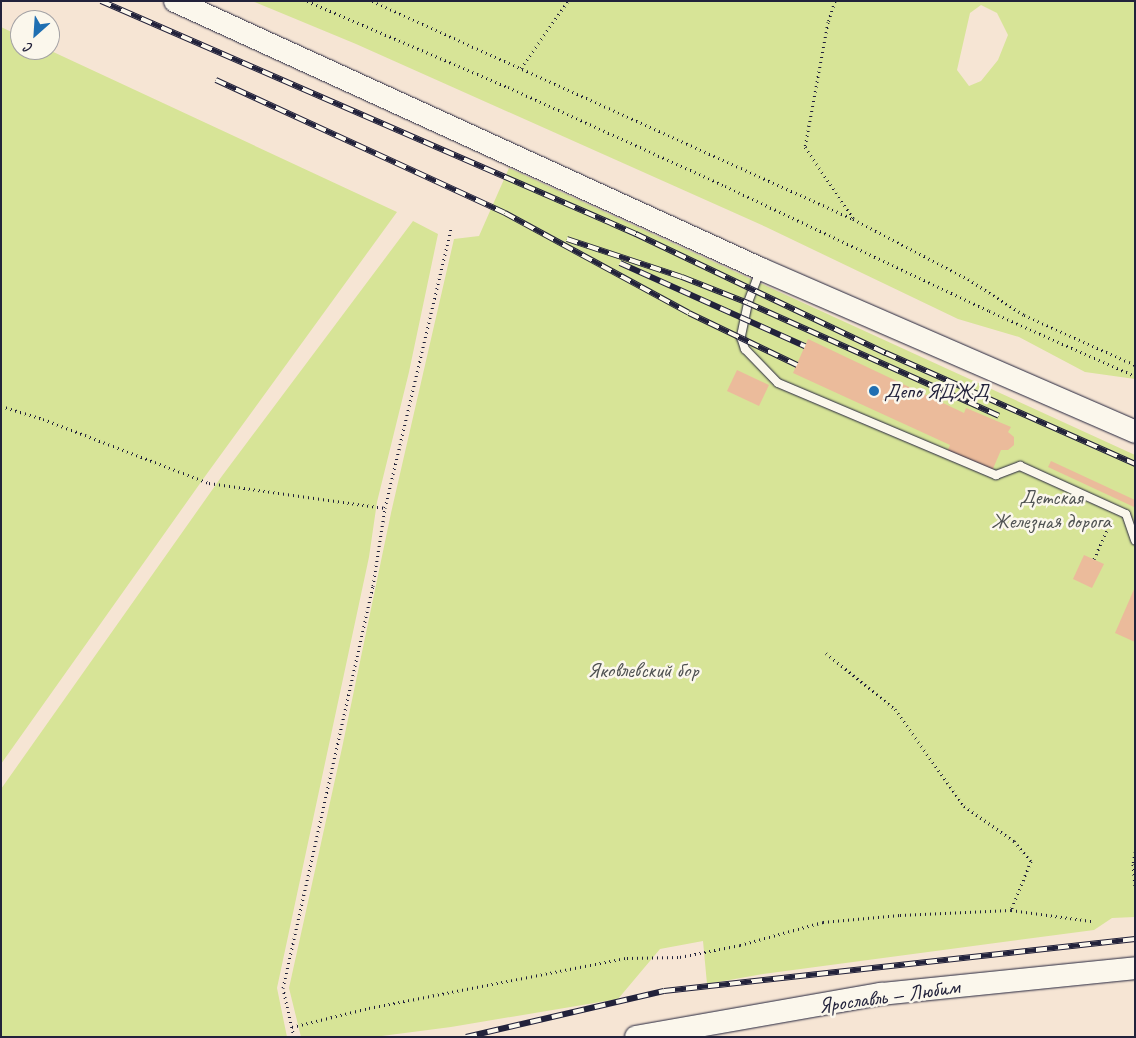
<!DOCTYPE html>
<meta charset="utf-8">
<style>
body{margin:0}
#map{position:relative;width:1136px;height:1038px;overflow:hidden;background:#f6e5d4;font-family:Caveat,sans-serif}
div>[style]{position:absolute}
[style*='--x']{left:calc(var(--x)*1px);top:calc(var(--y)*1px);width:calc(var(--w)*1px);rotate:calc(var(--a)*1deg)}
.green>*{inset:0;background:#d7e497}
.building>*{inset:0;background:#ebbb9b}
.path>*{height:3px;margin-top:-1.5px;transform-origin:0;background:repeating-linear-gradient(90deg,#22223b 0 1px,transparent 0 5px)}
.roads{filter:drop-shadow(0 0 1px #22223b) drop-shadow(0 0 1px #22223b)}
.lane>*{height:8px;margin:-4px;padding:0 4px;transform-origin:4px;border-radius:4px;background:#fbf7ec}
.secondary>*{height:22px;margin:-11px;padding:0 11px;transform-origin:11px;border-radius:11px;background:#fbf7ec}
.rail>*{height:5.5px;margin-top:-2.75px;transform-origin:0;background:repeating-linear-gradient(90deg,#fbf7ec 0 11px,#22223b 0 22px);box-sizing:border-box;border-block:1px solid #22223b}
.dots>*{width:14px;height:14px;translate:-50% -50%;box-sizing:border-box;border:2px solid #fbf7ec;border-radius:50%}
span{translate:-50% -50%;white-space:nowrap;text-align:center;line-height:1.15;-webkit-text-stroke:5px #fbf7ec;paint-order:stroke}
.poi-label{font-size:21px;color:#22223b}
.left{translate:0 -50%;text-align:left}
.park-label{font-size:21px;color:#4f5252}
.street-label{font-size:21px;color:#22223b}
.frame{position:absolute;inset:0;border:2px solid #22223b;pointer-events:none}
.north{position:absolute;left:10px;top:10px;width:50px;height:50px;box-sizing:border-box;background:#fbf7ec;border:1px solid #a4a2a5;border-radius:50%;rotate:206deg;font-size:14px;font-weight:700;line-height:20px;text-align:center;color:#22223b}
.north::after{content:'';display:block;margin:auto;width:18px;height:22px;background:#1f6fb2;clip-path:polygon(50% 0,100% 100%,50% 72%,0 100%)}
</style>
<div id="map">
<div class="green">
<div style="clip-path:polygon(evenodd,252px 1px,1135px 1px,1135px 379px,1085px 372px,1019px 337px,958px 319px,766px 227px,356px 44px,252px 1px,981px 5px,997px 13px,1008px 35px,998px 60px,981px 81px,969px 86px,957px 70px,970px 13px,981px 5px)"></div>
<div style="clip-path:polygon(1px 27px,20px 36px,20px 50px,49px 50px,397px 212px,206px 475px,1px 764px)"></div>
<div style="clip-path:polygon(509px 168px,1135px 455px,1135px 917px,1112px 918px,1094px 930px,763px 974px,707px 984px,703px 941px,660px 949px,618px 999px,451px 1027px,374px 1037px,301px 1037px,289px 988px,342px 748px,391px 513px,454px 239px,479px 236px)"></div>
<div style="clip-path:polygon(413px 221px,438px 234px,409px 372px,377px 502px,369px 557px,277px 988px,287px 1037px,1px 1037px,1px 789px,222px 476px)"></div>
</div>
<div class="building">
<div style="clip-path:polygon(808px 339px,964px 413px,966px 408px,1011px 427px,1008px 432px,1014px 437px,1014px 445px,1008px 450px,1001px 450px,992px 471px,947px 452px,950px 445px,793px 373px)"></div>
<div style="clip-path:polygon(737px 370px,769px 385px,759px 406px,727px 391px)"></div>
<div style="clip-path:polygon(1051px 461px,1135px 500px,1134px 507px,1048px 467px)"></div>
<div style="clip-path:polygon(1084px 555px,1104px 564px,1092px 588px,1073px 579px)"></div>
<div style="clip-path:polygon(1135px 587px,1135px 642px,1115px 633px)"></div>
</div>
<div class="path">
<div style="--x:307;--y:1;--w:219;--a:23.2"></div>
<div style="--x:508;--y:87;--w:239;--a:24.5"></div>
<div style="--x:725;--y:186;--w:292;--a:25.3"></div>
<div style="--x:989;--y:311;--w:160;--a:24"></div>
<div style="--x:372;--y:1;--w:528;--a:24.38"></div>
<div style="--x:853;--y:219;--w:130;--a:27.6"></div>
<div style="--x:968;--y:279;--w:67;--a:32.7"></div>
<div style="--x:1024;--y:315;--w:122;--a:24.2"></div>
<div style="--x:835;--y:1;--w:22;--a:108"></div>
<div style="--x:828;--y:22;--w:127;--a:100.4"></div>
<div style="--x:805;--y:147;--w:86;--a:55.9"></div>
<div style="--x:521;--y:68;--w:82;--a:-55"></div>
<div style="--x:1;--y:406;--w:44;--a:17.2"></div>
<div style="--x:43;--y:419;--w:178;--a:21.1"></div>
<div style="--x:209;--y:483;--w:178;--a:8.1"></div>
<div style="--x:1094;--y:559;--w:42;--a:-65.9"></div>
<div style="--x:826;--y:653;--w:89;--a:39.1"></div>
<div style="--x:895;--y:709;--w:119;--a:54.6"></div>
<div style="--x:964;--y:806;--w:61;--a:35"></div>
<div style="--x:1014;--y:841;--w:26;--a:50"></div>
<div style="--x:1031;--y:861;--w:53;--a:112.2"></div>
<div style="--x:1135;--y:852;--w:12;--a:99"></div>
<div style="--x:1133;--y:864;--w:23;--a:85"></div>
<div style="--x:292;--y:1027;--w:79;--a:-13.9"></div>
<div style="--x:369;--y:1008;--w:263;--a:-11"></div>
<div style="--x:627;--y:958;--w:53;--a:-1.1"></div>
<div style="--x:680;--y:957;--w:61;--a:-11.3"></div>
<div style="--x:740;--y:945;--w:86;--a:-15.5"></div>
<div style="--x:823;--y:922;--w:77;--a:-5.2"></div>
<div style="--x:900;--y:915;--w:111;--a:-2.6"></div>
<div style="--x:1011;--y:910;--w:81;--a:7.8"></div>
<div style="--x:294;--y:1037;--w:50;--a:-102.7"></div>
<div style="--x:283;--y:988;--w:412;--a:-77.4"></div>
<div style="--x:373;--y:586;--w:79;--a:-81.3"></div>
<div style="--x:385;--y:508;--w:288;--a:-76.7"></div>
</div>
<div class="roads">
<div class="lane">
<div style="--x:760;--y:271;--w:34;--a:111"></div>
<div style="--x:748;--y:303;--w:35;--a:102"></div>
<div style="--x:741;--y:337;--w:13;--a:72"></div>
<div style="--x:745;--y:349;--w:47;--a:45.9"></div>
<div style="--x:778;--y:383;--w:237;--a:22.9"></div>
<div style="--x:996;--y:475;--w:26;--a:-21"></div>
<div style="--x:1020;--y:466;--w:116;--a:24.4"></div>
<div style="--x:1126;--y:514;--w:28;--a:71"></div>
</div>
<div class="secondary">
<div style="--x:175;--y:1;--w:644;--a:24.58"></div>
<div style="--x:761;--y:269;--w:408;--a:23.5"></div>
<div style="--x:636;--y:1037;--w:249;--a:-10"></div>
<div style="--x:881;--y:994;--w:255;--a:-5.8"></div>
</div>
</div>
<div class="rail">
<div style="--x:101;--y:1;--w:584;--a:23.53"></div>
<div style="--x:636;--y:234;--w:277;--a:25.5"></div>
<div style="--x:886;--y:353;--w:273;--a:24"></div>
<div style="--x:216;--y:80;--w:318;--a:24.7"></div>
<div style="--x:505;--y:213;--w:209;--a:28.5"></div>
<div style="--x:689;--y:313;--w:120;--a:25.7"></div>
<div style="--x:567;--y:239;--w:121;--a:18.3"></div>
<div style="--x:682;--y:277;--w:71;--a:21.5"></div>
<div style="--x:748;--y:303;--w:275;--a:24.2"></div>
<div style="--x:620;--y:263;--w:203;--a:24.2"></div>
<div style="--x:466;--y:1037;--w:203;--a:-13.1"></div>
<div style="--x:664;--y:991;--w:474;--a:-6.3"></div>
</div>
<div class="dots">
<div style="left:874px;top:391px;background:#1f6fb2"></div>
</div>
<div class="poi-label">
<span class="left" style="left:884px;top:391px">Депо ЯДЖД</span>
</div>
<div class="park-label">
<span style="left:1051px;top:509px">Детская<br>Железная дорога</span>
<span style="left:643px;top:670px">Яковлевский бор</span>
</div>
<div class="street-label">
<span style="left:889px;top:996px;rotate:-8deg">Ярославль — Любим</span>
</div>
<div class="frame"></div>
<div class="north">С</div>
</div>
